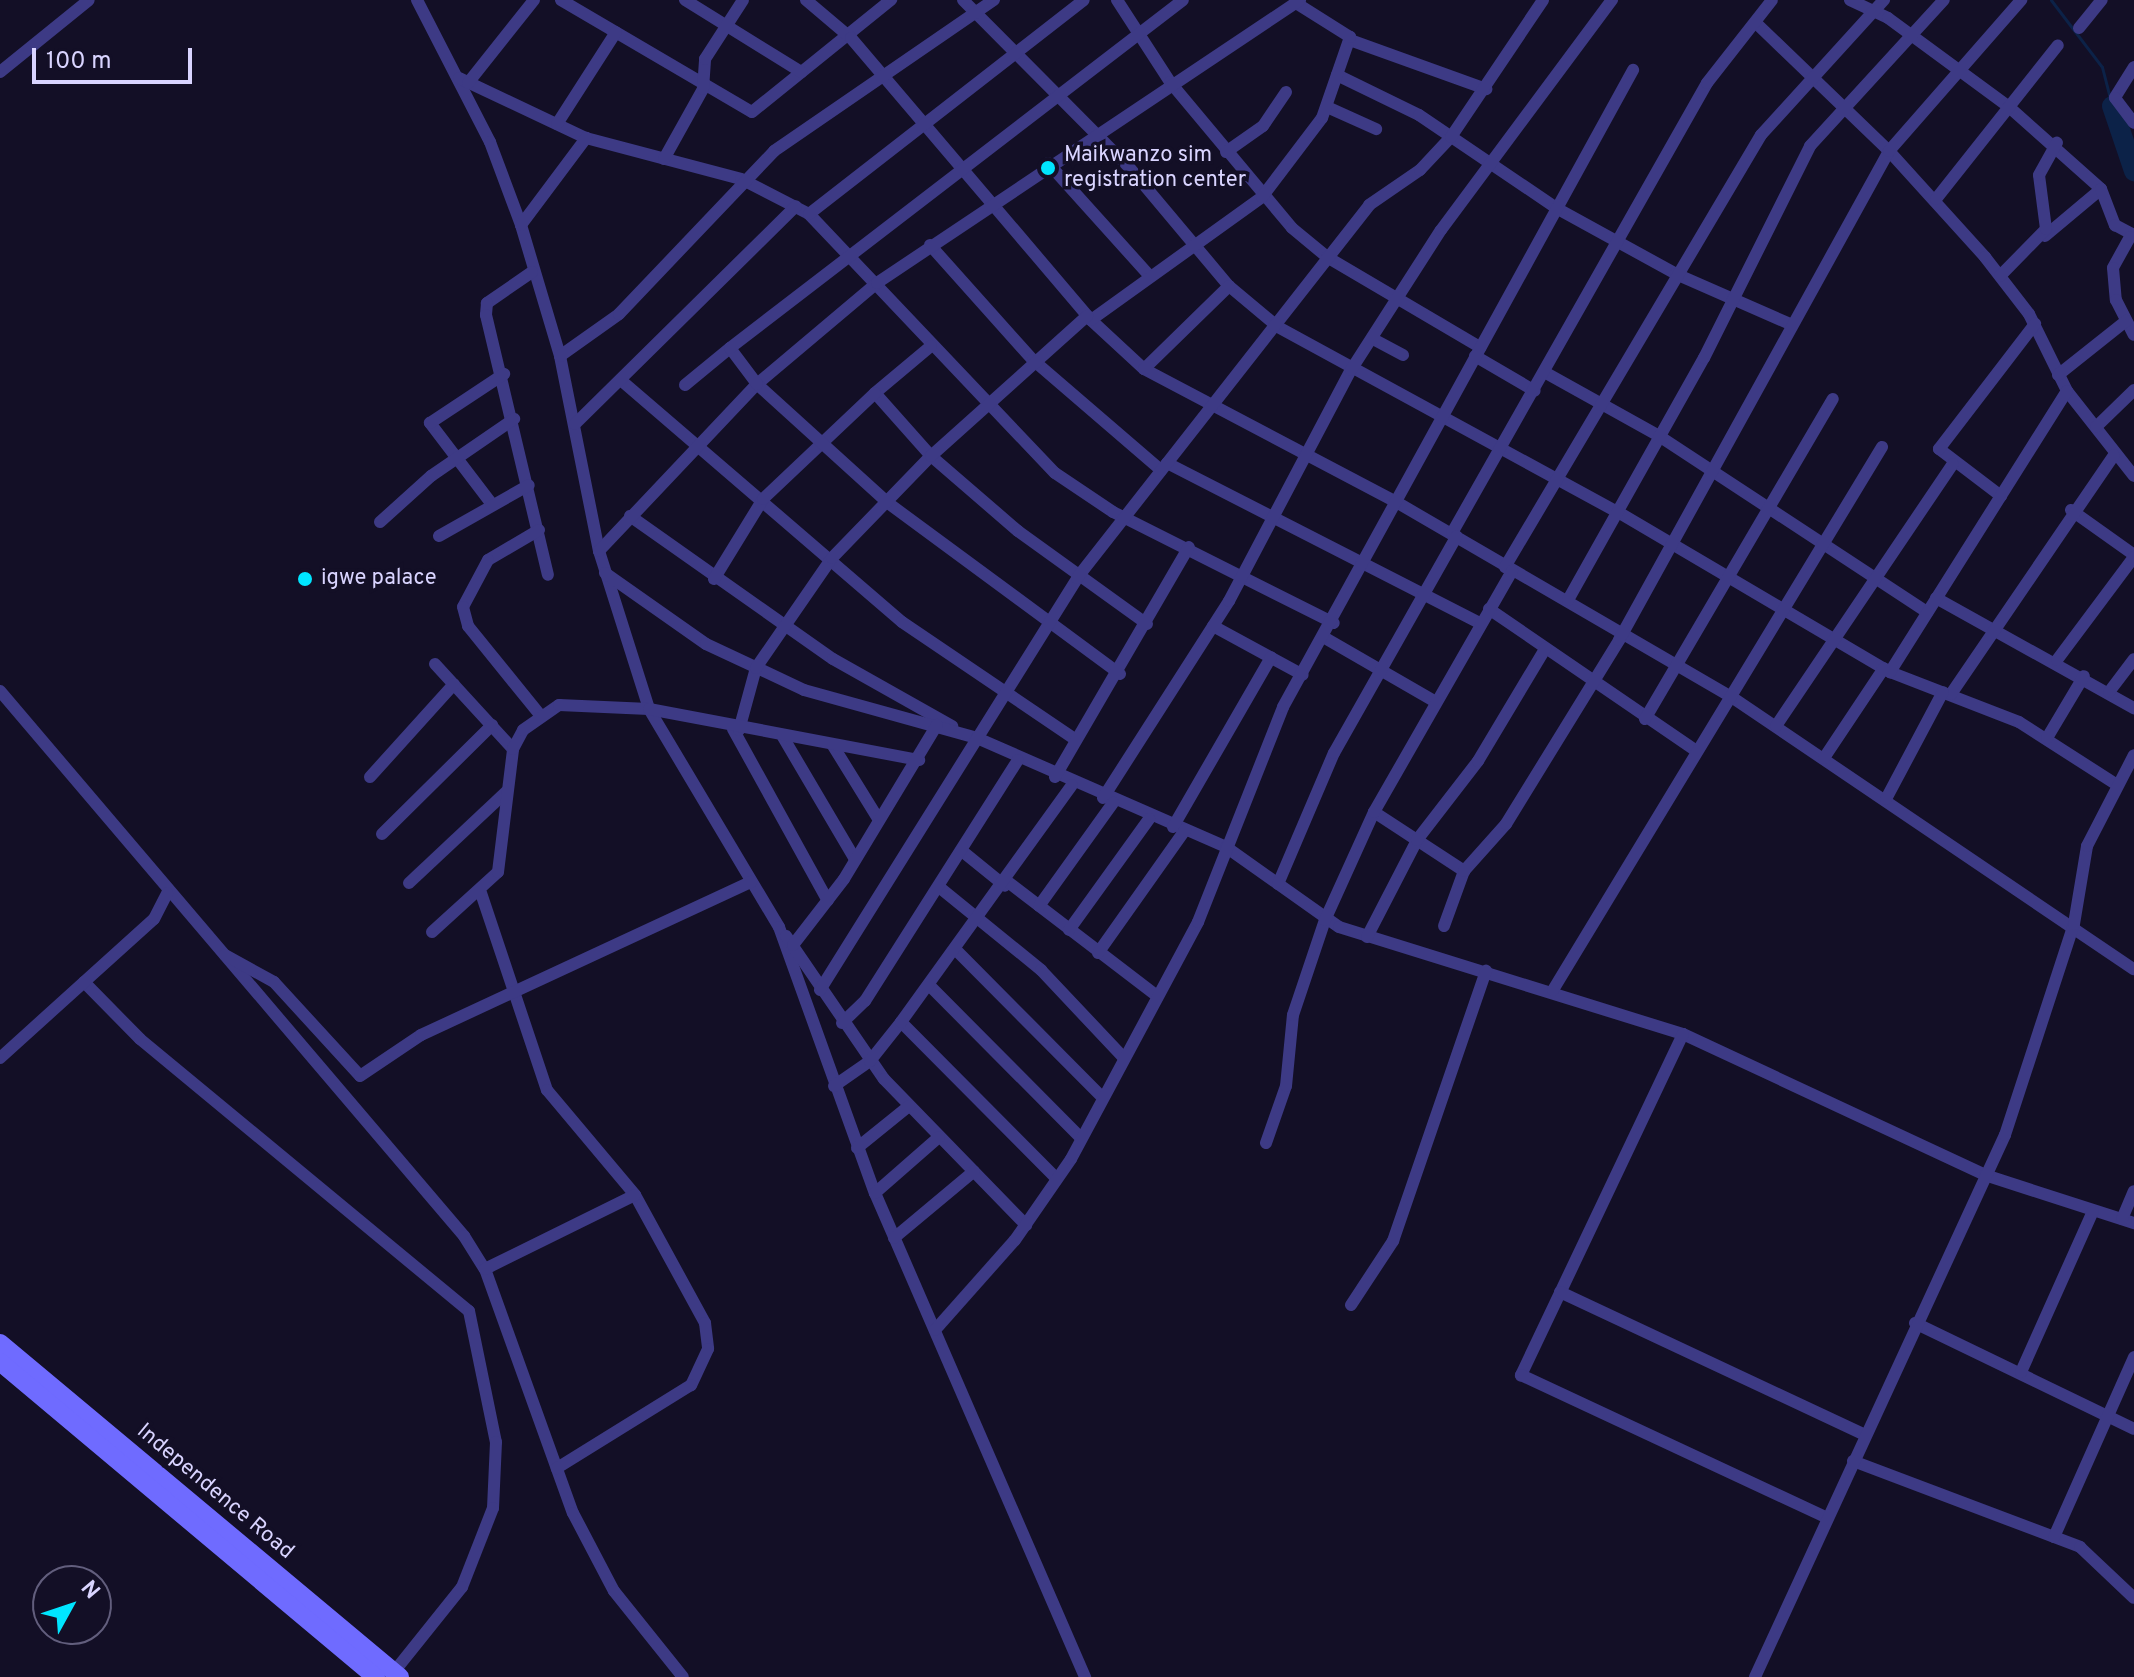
<!DOCTYPE html>
<style>
body{margin:0}
#map{position:relative;width:2134px;height:1677px;overflow:hidden;background:#130f26;font-family:Overpass,sans-serif}
div>[style]{position:absolute}
[style*='--x']{left:calc(var(--x)*1px);top:calc(var(--y)*1px);width:calc(var(--w)*1px);rotate:calc(var(--a)*1deg)}
.stream>*{height:3px;margin:-1.5px;padding:0 1.5px;transform-origin:1.5px;border-radius:1.5px;background:#0c2248}
.river>*{height:20px;margin:-10px;padding:0 10px;transform-origin:10px;border-radius:10px;background:#0c2248}
.minor>*{height:12px;margin:-6px;padding:0 6px;transform-origin:6px;border-radius:6px;background:#3d3a85}
.secondary>*{height:18px;margin:-9px;padding:0 9px;transform-origin:9px;border-radius:9px;background:#6f6bff}
.dots>*{width:22px;height:22px;translate:-50% -50%;box-sizing:border-box;border:4px solid #130f26;border-radius:50%}
span{translate:-50% -50%;white-space:nowrap;text-align:center;line-height:1.15;-webkit-text-stroke:7px #130f26;paint-order:stroke}
.poi-label{font-size:22px;color:#d9d4ff}
.left{translate:0 -50%;text-align:left}
.street-label{font-size:22px;color:#d9d4ff}
.north{position:absolute;left:32px;top:1565px;width:80px;height:80px;box-sizing:border-box;background:#130f26;border:2px solid #625e7d;border-radius:50%;rotate:50deg;font-size:22px;font-weight:700;line-height:32px;text-align:center;color:#d9d4ff}
.north::after{content:'';display:block;margin:auto;width:28px;height:36px;background:#00e5ff;clip-path:polygon(50% 0,100% 100%,50% 72%,0 100%)}
.scale{position:absolute;left:32px;top:48px;width:160px;height:36px;box-sizing:border-box;border:4px solid #d9d4ff;border-top:0;padding-left:10px;font-size:24px;line-height:28px;white-space:nowrap;color:#d9d4ff;-webkit-text-stroke:6px #130f26;paint-order:stroke}
</style>
<div id="map">
<div class="stream">
<div style="--x:2051;--y:0;--w:84;--a:52.7"></div>
<div style="--x:2102;--y:67;--w:40;--a:75.6"></div>
</div>
<div class="river">
<div style="--x:2112;--y:106;--w:69;--a:71.3"></div>
</div>
<div class="minor">
<div style="--x:417;--y:0;--w:160;--a:62.8"></div>
<div style="--x:490;--y:142;--w:89;--a:69.5"></div>
<div style="--x:521;--y:225;--w:137;--a:73.4"></div>
<div style="--x:560;--y:356;--w:199;--a:78.7"></div>
<div style="--x:599;--y:551;--w:166;--a:72.4"></div>
<div style="--x:649;--y:709;--w:254;--a:59.2"></div>
<div style="--x:779;--y:927;--w:283;--a:70.2"></div>
<div style="--x:875;--y:1193;--w:528;--a:66.54"></div>
<div style="--x:561;--y:0;--w:221;--a:30.4"></div>
<div style="--x:752;--y:112;--w:179;--a:-38.9"></div>
<div style="--x:685;--y:0;--w:137;--a:31.8"></div>
<div style="--x:806;--y:0;--w:59;--a:40.2"></div>
<div style="--x:851;--y:38;--w:370;--a:49.6"></div>
<div style="--x:1091;--y:320;--w:72;--a:42.8"></div>
<div style="--x:1144;--y:369;--w:287;--a:27.8"></div>
<div style="--x:1398;--y:503;--w:388;--a:30.2"></div>
<div style="--x:1733;--y:698;--w:484;--a:34.1"></div>
<div style="--x:963;--y:0;--w:235;--a:45.2"></div>
<div style="--x:1129;--y:167;--w:155;--a:50"></div>
<div style="--x:1229;--y:286;--w:64;--a:39.9"></div>
<div style="--x:1278;--y:327;--w:387;--a:28.6"></div>
<div style="--x:1618;--y:512;--w:316;--a:30.5"></div>
<div style="--x:1890;--y:672;--w:138;--a:21.2"></div>
<div style="--x:2019;--y:722;--w:113;--a:32.7"></div>
<div style="--x:1117;--y:0;--w:98;--a:57.1"></div>
<div style="--x:1170;--y:82;--w:190;--a:50.1"></div>
<div style="--x:1292;--y:228;--w:45;--a:39.6"></div>
<div style="--x:1327;--y:257;--w:178;--a:30.5"></div>
<div style="--x:1850;--y:0;--w:42;--a:25.3"></div>
<div style="--x:1888;--y:18;--w:150;--a:36.3"></div>
<div style="--x:2009;--y:107;--w:123;--a:41.7"></div>
<div style="--x:1756;--y:23;--w:185;--a:43.9"></div>
<div style="--x:1889;--y:151;--w:143;--a:47.8"></div>
<div style="--x:1985;--y:257;--w:72;--a:52.3"></div>
<div style="--x:2029;--y:314;--w:86;--a:63.7"></div>
<div style="--x:2067;--y:391;--w:108;--a:51.8"></div>
<div style="--x:2079;--y:28;--w:36;--a:-51"></div>
<div style="--x:1350;--y:40;--w:145;--a:19.8"></div>
<div style="--x:2134;--y:67;--w:36;--a:122"></div>
<div style="--x:2115;--y:98;--w:31;--a:53"></div>
<div style="--x:0;--y:72;--w:114;--a:-39"></div>
<div style="--x:1337;--y:75;--w:91;--a:26"></div>
<div style="--x:1419;--y:115;--w:168;--a:34.1"></div>
<div style="--x:1558;--y:209;--w:135;--a:28.8"></div>
<div style="--x:1676;--y:274;--w:124;--a:23.7"></div>
<div style="--x:459;--y:78;--w:140;--a:25.3"></div>
<div style="--x:586;--y:138;--w:160;--a:14.8"></div>
<div style="--x:741;--y:179;--w:76;--a:27.2"></div>
<div style="--x:809;--y:214;--w:357;--a:46.5"></div>
<div style="--x:1055;--y:473;--w:70;--a:33.9"></div>
<div style="--x:1113;--y:512;--w:247;--a:26.7"></div>
<div style="--x:468;--y:83;--w:106;--a:-51.5"></div>
<div style="--x:1327;--y:107;--w:54;--a:24.2"></div>
<div style="--x:557;--y:124;--w:109;--a:-57.3"></div>
<div style="--x:1226;--y:152;--w:45;--a:-35.1"></div>
<div style="--x:1263;--y:126;--w:41;--a:-55.9"></div>
<div style="--x:664;--y:159;--w:80;--a:-60.9"></div>
<div style="--x:703;--y:89;--w:30;--a:-86"></div>
<div style="--x:705;--y:59;--w:70;--a:-57.2"></div>
<div style="--x:1048;--y:163;--w:151;--a:48"></div>
<div style="--x:1936;--y:199;--w:196;--a:-51.6"></div>
<div style="--x:809;--y:214;--w:348;--a:-37.9"></div>
<div style="--x:521;--y:225;--w:109;--a:-53.2"></div>
<div style="--x:2045;--y:236;--w:73;--a:-40"></div>
<div style="--x:2101;--y:189;--w:39;--a:69"></div>
<div style="--x:2115;--y:225;--w:21;--a:28"></div>
<div style="--x:2130;--y:237;--w:35;--a:119"></div>
<div style="--x:2113;--y:268;--w:32;--a:85"></div>
<div style="--x:2116;--y:300;--w:39;--a:63"></div>
<div style="--x:930;--y:245;--w:154;--a:48.2"></div>
<div style="--x:1033;--y:360;--w:169;--a:40.7"></div>
<div style="--x:532;--y:272;--w:55;--a:145.4"></div>
<div style="--x:487;--y:303;--w:12;--a:95"></div>
<div style="--x:486;--y:315;--w:267;--a:76.6"></div>
<div style="--x:2000;--y:276;--w:66;--a:-45.6"></div>
<div style="--x:2046;--y:229;--w:54;--a:-97.4"></div>
<div style="--x:2039;--y:175;--w:37;--a:-61"></div>
<div style="--x:1091;--y:320;--w:211;--a:-35.7"></div>
<div style="--x:1262;--y:197;--w:99;--a:-52.8"></div>
<div style="--x:1322;--y:118;--w:86;--a:-70.9"></div>
<div style="--x:1350;--y:37;--w:64;--a:-147.8"></div>
<div style="--x:1373;--y:339;--w:34;--a:28"></div>
<div style="--x:931;--y:346;--w:73;--a:140"></div>
<div style="--x:875;--y:393;--w:84;--a:48.4"></div>
<div style="--x:931;--y:456;--w:115;--a:40.8"></div>
<div style="--x:1018;--y:531;--w:159;--a:35.8"></div>
<div style="--x:560;--y:356;--w:72;--a:-35.4"></div>
<div style="--x:619;--y:314;--w:225;--a:-46.4"></div>
<div style="--x:774;--y:151;--w:267;--a:-34.5"></div>
<div style="--x:1475;--y:356;--w:69;--a:30.3"></div>
<div style="--x:1144;--y:369;--w:119;--a:-44.3"></div>
<div style="--x:1546;--y:373;--w:129;--a:29.1"></div>
<div style="--x:1659;--y:436;--w:321;--a:33.3"></div>
<div style="--x:2058;--y:375;--w:87;--a:-38.5"></div>
<div style="--x:623;--y:382;--w:368;--a:40.7"></div>
<div style="--x:902;--y:622;--w:209;--a:34.1"></div>
<div style="--x:685;--y:385;--w:58;--a:-39.4"></div>
<div style="--x:575;--y:424;--w:310;--a:-44.6"></div>
<div style="--x:2096;--y:427;--w:53;--a:-44.2"></div>
<div style="--x:1167;--y:463;--w:352;--a:27.1"></div>
<div style="--x:2001;--y:496;--w:78;--a:-142.8"></div>
<div style="--x:1939;--y:449;--w:158;--a:-52.5"></div>
<div style="--x:491;--y:503;--w:101;--a:-127.3"></div>
<div style="--x:430;--y:423;--w:89;--a:-33.5"></div>
<div style="--x:2071;--y:510;--w:77;--a:35.5"></div>
<div style="--x:630;--y:516;--w:248;--a:35.2"></div>
<div style="--x:833;--y:659;--w:137;--a:29.4"></div>
<div style="--x:380;--y:522;--w:69;--a:-42"></div>
<div style="--x:431;--y:476;--w:101;--a:-34.5"></div>
<div style="--x:539;--y:530;--w:59;--a:149.5"></div>
<div style="--x:488;--y:560;--w:53;--a:118"></div>
<div style="--x:463;--y:607;--w:20;--a:75"></div>
<div style="--x:468;--y:626;--w:114;--a:51"></div>
<div style="--x:1452;--y:533;--w:517;--a:-60.46"></div>
<div style="--x:1707;--y:83;--w:105;--a:-51.9"></div>
<div style="--x:439;--y:536;--w:103;--a:-29.5"></div>
<div style="--x:599;--y:551;--w:230;--a:-46.6"></div>
<div style="--x:757;--y:384;--w:157;--a:-40.1"></div>
<div style="--x:877;--y:283;--w:509;--a:-33.78"></div>
<div style="--x:1505;--y:567;--w:502;--a:-59.35"></div>
<div style="--x:1761;--y:135;--w:183;--a:-47.7"></div>
<div style="--x:605;--y:573;--w:123;--a:35.1"></div>
<div style="--x:706;--y:644;--w:108;--a:25.1"></div>
<div style="--x:804;--y:690;--w:180;--a:15.5"></div>
<div style="--x:977;--y:738;--w:272;--a:23.6"></div>
<div style="--x:1226;--y:847;--w:138;--a:35.3"></div>
<div style="--x:1339;--y:927;--w:360;--a:17.3"></div>
<div style="--x:1683;--y:1034;--w:333;--a:25"></div>
<div style="--x:1985;--y:1175;--w:157;--a:17.9"></div>
<div style="--x:714;--y:579;--w:94;--a:-58.5"></div>
<div style="--x:763;--y:499;--w:154;--a:-43.4"></div>
<div style="--x:1936;--y:598;--w:227;--a:29.1"></div>
<div style="--x:1568;--y:600;--w:278;--a:-60.7"></div>
<div style="--x:1704;--y:358;--w:237;--a:-63.4"></div>
<div style="--x:1810;--y:146;--w:198;--a:-47.5"></div>
<div style="--x:1489;--y:609;--w:251;--a:34.4"></div>
<div style="--x:1213;--y:626;--w:102;--a:28.6"></div>
<div style="--x:1325;--y:638;--w:128;--a:30"></div>
<div style="--x:2057;--y:660;--w:129;--a:-53.2"></div>
<div style="--x:435;--y:664;--w:115;--a:47.5"></div>
<div style="--x:1890;--y:672;--w:332;--a:-57.8"></div>
<div style="--x:1120;--y:674;--w:290;--a:-143.6"></div>
<div style="--x:887;--y:502;--w:176;--a:-137.8"></div>
<div style="--x:757;--y:384;--w:45;--a:-126.9"></div>
<div style="--x:730;--y:348;--w:571;--a:-37.53"></div>
<div style="--x:0;--y:691;--w:716;--a:49.59"></div>
<div style="--x:464;--y:1236;--w:39;--a:58"></div>
<div style="--x:485;--y:1269;--w:259;--a:70.2"></div>
<div style="--x:573;--y:1513;--w:88;--a:62.3"></div>
<div style="--x:614;--y:1591;--w:110;--a:51.3"></div>
<div style="--x:2109;--y:692;--w:41;--a:-52.9"></div>
<div style="--x:1951;--y:694;--w:289;--a:-55.7"></div>
<div style="--x:1645;--y:719;--w:371;--a:-59.6"></div>
<div style="--x:1776;--y:726;--w:316;--a:-56"></div>
<div style="--x:733;--y:729;--w:196;--a:61.1"></div>
<div style="--x:739;--y:730;--w:64;--a:-74.7"></div>
<div style="--x:756;--y:668;--w:134;--a:-55.4"></div>
<div style="--x:832;--y:558;--w:142;--a:-45.9"></div>
<div style="--x:931;--y:456;--w:210;--a:-41.9"></div>
<div style="--x:783;--y:737;--w:142;--a:59.5"></div>
<div style="--x:2047;--y:738;--w:72;--a:-59.2"></div>
<div style="--x:832;--y:744;--w:89;--a:58.3"></div>
<div style="--x:1824;--y:758;--w:108;--a:-56.3"></div>
<div style="--x:370;--y:777;--w:125;--a:-47.9"></div>
<div style="--x:1055;--y:777;--w:266;--a:-59.8"></div>
<div style="--x:1103;--y:798;--w:234;--a:-57.4"></div>
<div style="--x:1229;--y:601;--w:261;--a:-62.2"></div>
<div style="--x:1351;--y:370;--w:166;--a:-57.3"></div>
<div style="--x:1441;--y:230;--w:287;--a:-53.4"></div>
<div style="--x:1886;--y:799;--w:121;--a:-62"></div>
<div style="--x:1374;--y:812;--w:108;--a:33.2"></div>
<div style="--x:1173;--y:827;--w:196;--a:-60"></div>
<div style="--x:382;--y:834;--w:155;--a:-44.7"></div>
<div style="--x:962;--y:851;--w:55;--a:39.1"></div>
<div style="--x:1008;--y:882;--w:186;--a:37.4"></div>
<div style="--x:409;--y:883;--w:134;--a:-43.2"></div>
<div style="--x:1278;--y:884;--w:142;--a:-66.9"></div>
<div style="--x:1334;--y:753;--w:249;--a:-60.5"></div>
<div style="--x:939;--y:887;--w:132;--a:39.1"></div>
<div style="--x:1041;--y:970;--w:118;--a:46.7"></div>
<div style="--x:481;--y:893;--w:208;--a:71.5"></div>
<div style="--x:547;--y:1090;--w:137;--a:50"></div>
<div style="--x:635;--y:1195;--w:146;--a:61.3"></div>
<div style="--x:705;--y:1323;--w:26;--a:83"></div>
<div style="--x:708;--y:1349;--w:40;--a:115"></div>
<div style="--x:691;--y:1385;--w:158;--a:148.2"></div>
<div style="--x:1039;--y:906;--w:127;--a:-54.3"></div>
<div style="--x:1444;--y:926;--w:59;--a:-70"></div>
<div style="--x:1464;--y:871;--w:63;--a:-48.2"></div>
<div style="--x:1506;--y:824;--w:216;--a:-58.4"></div>
<div style="--x:1619;--y:640;--w:559;--a:-61.09"></div>
<div style="--x:1889;--y:151;--w:201;--a:-48.8"></div>
<div style="--x:1069;--y:930;--w:137;--a:-54.2"></div>
<div style="--x:432;--y:932;--w:89;--a:-42.3"></div>
<div style="--x:498;--y:872;--w:124;--a:-83"></div>
<div style="--x:513;--y:749;--w:21;--a:-62"></div>
<div style="--x:523;--y:730;--w:44;--a:-34.8"></div>
<div style="--x:559;--y:705;--w:90;--a:2.5"></div>
<div style="--x:649;--y:709;--w:275;--a:10.7"></div>
<div style="--x:786;--y:936;--w:173;--a:55.6"></div>
<div style="--x:884;--y:1079;--w:204;--a:45.8"></div>
<div style="--x:1367;--y:937;--w:109;--a:-62.7"></div>
<div style="--x:1417;--y:840;--w:100;--a:-52.3"></div>
<div style="--x:1478;--y:761;--w:131;--a:-59.1"></div>
<div style="--x:793;--y:945;--w:83;--a:-52.3"></div>
<div style="--x:844;--y:879;--w:180;--a:-58.9"></div>
<div style="--x:956;--y:950;--w:207;--a:45.2"></div>
<div style="--x:1098;--y:953;--w:151;--a:-54.7"></div>
<div style="--x:225;--y:955;--w:56;--a:28.9"></div>
<div style="--x:274;--y:982;--w:127;--a:47.5"></div>
<div style="--x:360;--y:1076;--w:73;--a:-33.9"></div>
<div style="--x:421;--y:1035;--w:364;--a:-24.9"></div>
<div style="--x:84;--y:982;--w:80;--a:45.5"></div>
<div style="--x:140;--y:1039;--w:427;--a:39.6"></div>
<div style="--x:469;--y:1311;--w:134;--a:78.4"></div>
<div style="--x:496;--y:1442;--w:66;--a:92.6"></div>
<div style="--x:493;--y:1508;--w:85;--a:111.4"></div>
<div style="--x:462;--y:1587;--w:115;--a:128.7"></div>
<div style="--x:929;--y:985;--w:216;--a:45.2"></div>
<div style="--x:820;--y:990;--w:486;--a:-58"></div>
<div style="--x:1077;--y:578;--w:474;--a:-51.9"></div>
<div style="--x:1369;--y:205;--w:62;--a:-34.5"></div>
<div style="--x:1420;--y:170;--w:45;--a:-46.8"></div>
<div style="--x:1451;--y:137;--w:165;--a:-56.1"></div>
<div style="--x:1553;--y:990;--w:635;--a:-58.79"></div>
<div style="--x:901;--y:1022;--w:221;--a:45.2"></div>
<div style="--x:842;--y:1023;--w:32;--a:-44"></div>
<div style="--x:865;--y:1001;--w:285;--a:-57.6"></div>
<div style="--x:1683;--y:1034;--w:378;--a:115.4"></div>
<div style="--x:1521;--y:1375;--w:338;--a:25"></div>
<div style="--x:0;--y:1058;--w:207;--a:-42.1"></div>
<div style="--x:154;--y:919;--w:29;--a:-63"></div>
<div style="--x:834;--y:1086;--w:44;--a:-34.8"></div>
<div style="--x:870;--y:1061;--w:50;--a:-51.5"></div>
<div style="--x:901;--y:1022;--w:292;--a:-54.2"></div>
<div style="--x:1266;--y:1143;--w:60;--a:-70.7"></div>
<div style="--x:1286;--y:1086;--w:71;--a:-84.4"></div>
<div style="--x:1293;--y:1015;--w:100;--a:-71.4"></div>
<div style="--x:1325;--y:920;--w:119;--a:-65.6"></div>
<div style="--x:1374;--y:812;--w:278;--a:-60.2"></div>
<div style="--x:857;--y:1148;--w:67;--a:-38.9"></div>
<div style="--x:875;--y:1193;--w:85;--a:-41.2"></div>
<div style="--x:2122;--y:1219;--w:30;--a:-67"></div>
<div style="--x:894;--y:1238;--w:104;--a:-39.9"></div>
<div style="--x:485;--y:1269;--w:167;--a:-26.3"></div>
<div style="--x:1560;--y:1292;--w:337;--a:25.1"></div>
<div style="--x:1351;--y:1305;--w:77;--a:-56.7"></div>
<div style="--x:1393;--y:1241;--w:286;--a:-71"></div>
<div style="--x:1915;--y:1323;--w:243;--a:25.8"></div>
<div style="--x:935;--y:1330;--w:120;--a:-48.4"></div>
<div style="--x:1015;--y:1240;--w:98;--a:-55.3"></div>
<div style="--x:1071;--y:1159;--w:269;--a:-61.8"></div>
<div style="--x:1198;--y:922;--w:231;--a:-68.4"></div>
<div style="--x:1283;--y:707;--w:727;--a:-61.21"></div>
<div style="--x:2021;--y:1372;--w:176;--a:-65.9"></div>
<div style="--x:1853;--y:1461;--w:243;--a:20.7"></div>
<div style="--x:2080;--y:1547;--w:74;--a:43.4"></div>
<div style="--x:2054;--y:1537;--w:197;--a:-66"></div>
<div style="--x:1755;--y:1677;--w:597;--a:-65.24"></div>
<div style="--x:2005;--y:1135;--w:222;--a:-71.9"></div>
<div style="--x:2074;--y:924;--w:79;--a:-80.5"></div>
<div style="--x:2087;--y:846;--w:102;--a:-62.7"></div>
</div>
<div class="secondary">
<div style="--x:0;--y:1343;--w:521;--a:39.86"></div>
<div style="--x:0;--y:1362;--w:491;--a:40"></div>
</div>
<div class="dots">
<div style="left:1048px;top:168px;background:#00e5ff"></div>
<div style="left:305px;top:579px;background:#00e5ff"></div>
</div>
<div class="poi-label">
<span class="left" style="left:1064px;top:168px">Maikwanzo sim<br>registration center</span>
<span class="left" style="left:321px;top:579px">igwe palace</span>
</div>
<div class="street-label">
<span style="left:215px;top:1492px;rotate:40deg">Independence Road</span>
</div>
<div class="north">N</div>
<div class="scale">100 m</div>
</div>
